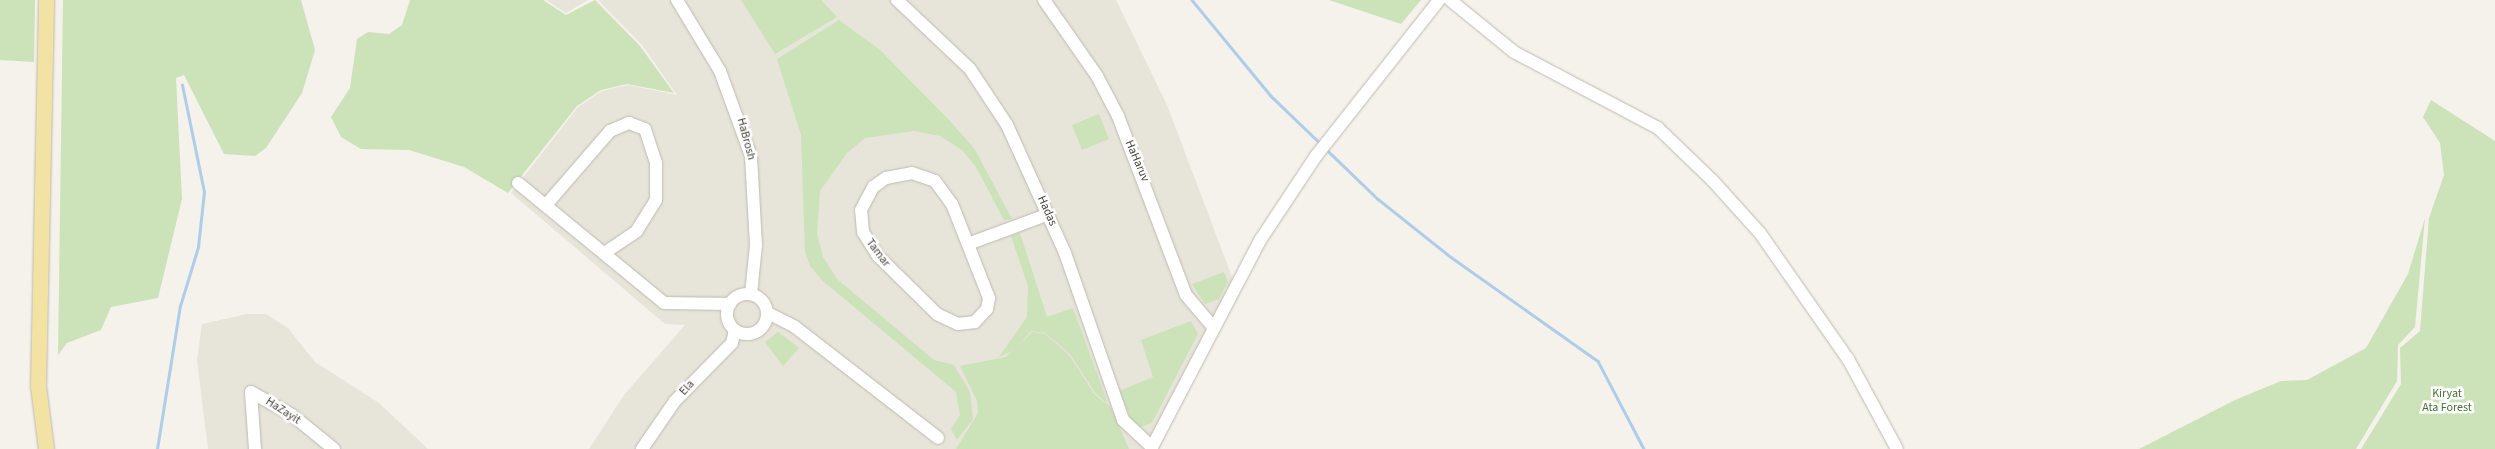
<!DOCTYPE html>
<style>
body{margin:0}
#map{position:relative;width:2495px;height:449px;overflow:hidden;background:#f4f2eb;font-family:"Source Sans 3",sans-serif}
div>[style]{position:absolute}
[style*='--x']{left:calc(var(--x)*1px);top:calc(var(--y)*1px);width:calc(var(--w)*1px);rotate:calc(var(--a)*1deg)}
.residential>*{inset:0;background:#e7e4da}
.green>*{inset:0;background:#cce2b9}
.stream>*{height:2.5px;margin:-1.25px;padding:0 1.25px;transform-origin:1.25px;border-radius:1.25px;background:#afcce8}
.roads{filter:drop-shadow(0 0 1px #bebaaf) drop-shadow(0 0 1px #bebaaf)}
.minor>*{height:12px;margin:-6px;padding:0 6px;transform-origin:6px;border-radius:6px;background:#fff}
.minor>.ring{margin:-6px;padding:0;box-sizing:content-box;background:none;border:12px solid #fff;border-radius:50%}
.major>*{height:15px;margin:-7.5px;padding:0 7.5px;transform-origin:7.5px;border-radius:7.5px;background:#f2e3a5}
span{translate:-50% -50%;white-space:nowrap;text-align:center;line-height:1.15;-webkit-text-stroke:5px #fff;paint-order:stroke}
.street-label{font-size:12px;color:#47433a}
.park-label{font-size:12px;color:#467234}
</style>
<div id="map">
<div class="residential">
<div style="clip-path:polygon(546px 0,588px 0,566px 13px)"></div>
<div style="clip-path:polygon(598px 0,1116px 0,1167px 105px,1237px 290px,1158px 449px,589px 449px,624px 395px,685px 325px,665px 324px,511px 193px,578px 107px,602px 91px,628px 85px,677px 95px,642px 45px)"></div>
<div style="clip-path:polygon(247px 314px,266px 314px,288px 328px,315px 362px,379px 403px,428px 449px,208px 449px,197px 360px,202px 324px)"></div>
</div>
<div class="green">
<div style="clip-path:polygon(0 0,35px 0,34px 62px,0 60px)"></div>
<div style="clip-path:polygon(63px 0,301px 0,315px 50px,302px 93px,266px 148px,255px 156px,224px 154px,184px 75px,176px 78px,182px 199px,158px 298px,111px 307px,101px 330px,67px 343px,58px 355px)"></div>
<div style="clip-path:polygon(410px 0,543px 0,566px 15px,595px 0,640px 46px,674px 93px,627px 84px,601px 90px,577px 106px,508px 193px,464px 167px,409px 150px,361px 149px,341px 137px,331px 117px,350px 88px,357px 39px,368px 32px,389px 34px,402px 25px)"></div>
<div style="clip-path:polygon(741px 0,821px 0,837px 17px,775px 54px)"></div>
<div style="clip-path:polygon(1329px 0,1421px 0,1401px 24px)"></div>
<div style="clip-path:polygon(839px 20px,880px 50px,949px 120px,974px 148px,1012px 219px,1004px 220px,976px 167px,962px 150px,940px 136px,914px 131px,865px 138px,847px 153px,820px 191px,817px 234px,823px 257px,837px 279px,934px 360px,954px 365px,970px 392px,973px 419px,957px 440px,951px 429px,960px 415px,956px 392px,823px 281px,810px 266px,805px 252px,801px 135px,777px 59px)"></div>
<div style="clip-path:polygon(2431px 100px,2495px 141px,2495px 449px,2361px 449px,2401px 384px,2400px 348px,2420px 331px,2429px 218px,2444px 175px,2440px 143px,2423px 117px)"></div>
<div style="clip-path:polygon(1099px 114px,1109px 139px,1082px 150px,1072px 125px)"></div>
<div style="clip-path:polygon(2425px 218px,2415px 327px,2398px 345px,2397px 381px,2356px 449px,2139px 449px,2235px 400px,2281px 381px,2307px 380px,2366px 348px,2408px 274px)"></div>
<div style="clip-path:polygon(1020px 233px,1047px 317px,1073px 308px,1108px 404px,1096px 394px,1070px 354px,1045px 333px,1031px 331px,1014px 350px,999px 357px,1027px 317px,1028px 286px,1011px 236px)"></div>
<div style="clip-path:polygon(1224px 272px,1228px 282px,1219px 299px,1205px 304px,1192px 284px)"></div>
<div style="clip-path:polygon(1191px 321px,1198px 334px,1152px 423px,1141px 427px,1132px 421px,1119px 391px,1153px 377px,1141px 340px)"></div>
<div style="clip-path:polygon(778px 332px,799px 348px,783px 366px,765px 342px)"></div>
<div style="clip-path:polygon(1032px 332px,1045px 334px,1069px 355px,1095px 395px,1110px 406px,1129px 449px,956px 449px,978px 413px,977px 401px,960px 366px,1006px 357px)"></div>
</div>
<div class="stream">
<div style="--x:1192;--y:0;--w:124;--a:50.5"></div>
<div style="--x:1271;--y:96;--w:69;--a:43.8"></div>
<div style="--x:1327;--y:150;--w:71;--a:43.9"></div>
<div style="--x:1378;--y:199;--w:93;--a:38.5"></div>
<div style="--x:1451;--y:257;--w:180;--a:35.3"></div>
<div style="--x:1598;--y:361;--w:99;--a:62.4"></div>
<div style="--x:157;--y:449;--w:145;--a:-80.9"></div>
<div style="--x:180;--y:306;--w:62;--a:-73"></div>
<div style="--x:198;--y:247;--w:55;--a:-83.8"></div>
<div style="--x:204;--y:192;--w:109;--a:-101.6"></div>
</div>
<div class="roads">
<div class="minor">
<div style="--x:677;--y:0;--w:83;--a:58.8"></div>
<div style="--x:720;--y:71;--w:90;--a:70"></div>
<div style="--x:751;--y:156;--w:89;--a:86.8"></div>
<div style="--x:756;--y:245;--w:49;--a:95.8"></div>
<div style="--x:897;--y:0;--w:100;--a:43.4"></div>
<div style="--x:970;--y:69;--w:67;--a:56.5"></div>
<div style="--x:1007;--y:125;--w:141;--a:65.6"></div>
<div style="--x:1065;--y:253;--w:177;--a:70.8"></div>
<div style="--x:1123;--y:420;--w:40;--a:43"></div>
<div style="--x:1044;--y:0;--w:93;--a:55.1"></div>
<div style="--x:1097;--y:76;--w:45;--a:62.3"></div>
<div style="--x:1118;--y:116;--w:191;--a:69.2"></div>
<div style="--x:1186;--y:295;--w:43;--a:49.7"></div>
<div style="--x:1450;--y:0;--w:82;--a:39.1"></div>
<div style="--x:1514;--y:52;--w:163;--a:27.8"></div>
<div style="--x:1658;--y:128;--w:76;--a:43.9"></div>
<div style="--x:1713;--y:181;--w:70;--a:47.9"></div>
<div style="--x:1760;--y:233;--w:154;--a:55.1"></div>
<div style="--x:1848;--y:359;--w:102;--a:61.4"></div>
<div style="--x:912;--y:173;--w:24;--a:19"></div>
<div style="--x:935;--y:181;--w:29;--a:54"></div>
<div style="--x:952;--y:204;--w:101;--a:68.5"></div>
<div style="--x:989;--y:298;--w:11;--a:100"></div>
<div style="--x:987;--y:309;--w:18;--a:133"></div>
<div style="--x:975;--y:322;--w:17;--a:173"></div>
<div style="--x:958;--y:324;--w:23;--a:-155"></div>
<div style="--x:937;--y:314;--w:83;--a:-135.5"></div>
<div style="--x:878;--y:256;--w:28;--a:-122"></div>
<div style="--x:863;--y:232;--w:22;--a:-95"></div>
<div style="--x:861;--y:210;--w:26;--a:-62"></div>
<div style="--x:873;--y:187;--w:16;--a:-35"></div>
<div style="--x:886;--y:178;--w:26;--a:-11"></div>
<div style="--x:518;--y:183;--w:189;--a:39.4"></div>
<div style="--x:664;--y:303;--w:66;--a:0.9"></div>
<div style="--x:546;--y:205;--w:98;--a:-49.1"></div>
<div style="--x:610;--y:131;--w:21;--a:-23"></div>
<div style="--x:629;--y:123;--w:17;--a:21"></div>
<div style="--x:645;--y:129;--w:36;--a:72"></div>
<div style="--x:656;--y:163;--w:37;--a:90"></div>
<div style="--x:656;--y:200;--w:36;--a:122"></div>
<div style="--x:637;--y:231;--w:40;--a:146"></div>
<div style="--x:968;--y:244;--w:86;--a:-20.3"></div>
<div class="ring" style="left:727px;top:294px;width:28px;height:28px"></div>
<div style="--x:768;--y:313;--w:30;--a:27"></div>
<div style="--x:795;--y:327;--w:181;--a:37.8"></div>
<div style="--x:255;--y:449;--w:57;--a:-94"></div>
<div style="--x:251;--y:392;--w:47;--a:29.3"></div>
<div style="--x:292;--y:415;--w:54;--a:39"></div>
<div style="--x:642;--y:449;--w:58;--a:-55.5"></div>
<div style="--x:675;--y:401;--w:81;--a:-45.5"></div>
<div style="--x:732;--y:343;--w:13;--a:-77"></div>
<div style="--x:1151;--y:449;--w:237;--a:-62.4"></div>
<div style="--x:1261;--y:239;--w:100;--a:-56.5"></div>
<div style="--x:1316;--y:156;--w:199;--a:-51.7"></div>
</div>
<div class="major">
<div style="--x:46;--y:449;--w:64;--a:-97.2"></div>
<div style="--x:38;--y:386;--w:386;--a:-88.8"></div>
</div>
</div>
<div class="street-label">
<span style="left:746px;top:139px;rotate:75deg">HaBrosh</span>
<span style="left:1137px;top:161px;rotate:67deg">HaHaruv</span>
<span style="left:1047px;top:211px;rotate:66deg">Hadas</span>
<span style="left:878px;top:253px;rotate:53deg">Tamar</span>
<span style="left:687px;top:388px;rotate:-48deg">Ela</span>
<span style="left:283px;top:411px;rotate:33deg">HaZayit</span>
</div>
<div class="park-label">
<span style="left:2447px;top:401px">Kiryat<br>Ata Forest</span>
</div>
</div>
